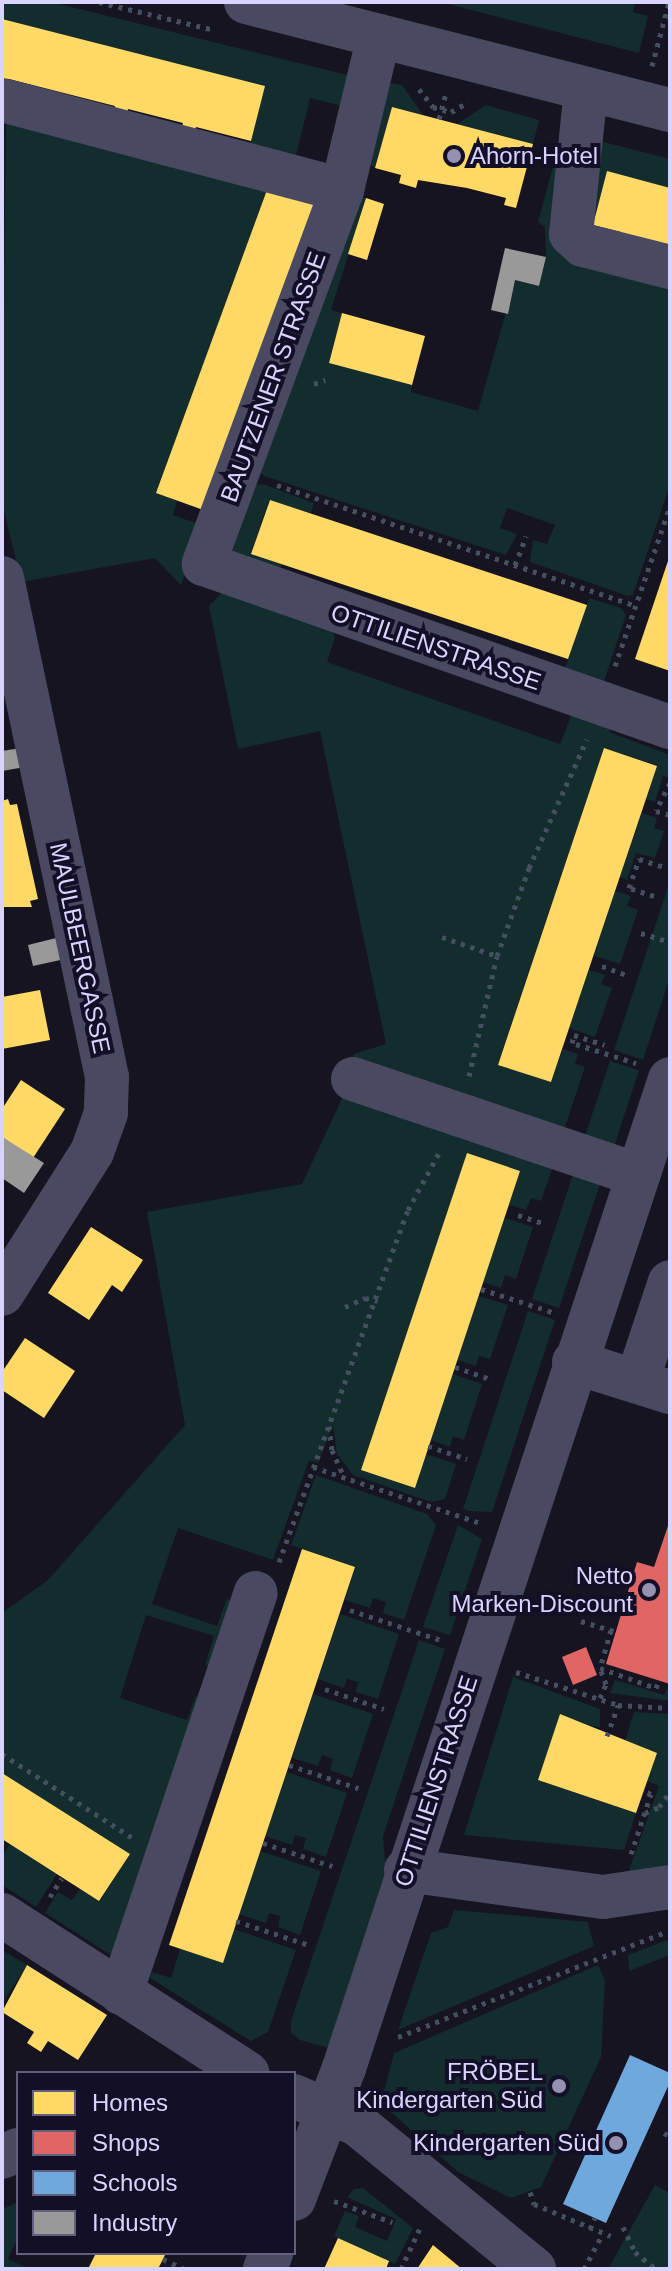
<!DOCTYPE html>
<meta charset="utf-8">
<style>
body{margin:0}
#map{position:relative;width:672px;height:2271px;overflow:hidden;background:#161421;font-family:Arial,sans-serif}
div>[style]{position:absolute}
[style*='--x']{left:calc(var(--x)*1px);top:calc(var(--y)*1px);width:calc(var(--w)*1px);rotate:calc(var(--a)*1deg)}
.green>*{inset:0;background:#132c2d}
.homes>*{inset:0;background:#ffd966}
.shops>*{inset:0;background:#e06666}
.schools>*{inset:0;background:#6fa8dc}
.industry>*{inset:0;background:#999}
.path>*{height:5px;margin-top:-2.5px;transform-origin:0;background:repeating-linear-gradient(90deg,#44505f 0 4px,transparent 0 10px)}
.street>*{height:44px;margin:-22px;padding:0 22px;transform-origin:22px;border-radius:22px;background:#4a4962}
.dots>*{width:22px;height:22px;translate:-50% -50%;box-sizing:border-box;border:4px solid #130f26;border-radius:50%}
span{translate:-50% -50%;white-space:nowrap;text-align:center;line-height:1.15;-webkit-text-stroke:8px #130f26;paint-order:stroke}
.poi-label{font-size:24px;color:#d9d4ff}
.left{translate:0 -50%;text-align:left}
.right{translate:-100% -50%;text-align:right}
.street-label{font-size:24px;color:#d9d4ff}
.frame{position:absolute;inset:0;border:4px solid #d9d4ff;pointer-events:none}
.legend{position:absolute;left:16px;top:2071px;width:280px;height:184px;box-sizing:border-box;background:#130f26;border:2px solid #625e7d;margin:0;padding:10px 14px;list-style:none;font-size:24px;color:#d9d4ff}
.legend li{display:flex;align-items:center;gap:16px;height:40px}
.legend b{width:40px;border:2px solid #625e7d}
</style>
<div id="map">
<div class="green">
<div style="clip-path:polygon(2px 2px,51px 2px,359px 78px,350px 108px,310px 98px,293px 167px,247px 155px,264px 87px,2px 19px)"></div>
<div style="clip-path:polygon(440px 2px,635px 2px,633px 12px,648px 16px,639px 53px)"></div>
<div style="clip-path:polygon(383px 82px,402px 85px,423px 115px,392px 107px,375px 168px,362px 160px)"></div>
<div style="clip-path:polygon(486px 105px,539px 120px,533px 144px,457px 124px)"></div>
<div style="clip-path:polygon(6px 113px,271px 179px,157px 493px,177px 501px,173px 515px,204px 526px,181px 585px,155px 558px,21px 582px,2px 502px)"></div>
<div style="clip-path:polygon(588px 138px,670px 159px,670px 188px,607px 172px,593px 225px)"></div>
<div style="clip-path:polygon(558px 148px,558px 239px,670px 278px,670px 485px,633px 595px,628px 596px,530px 562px,533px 540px,547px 544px,555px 525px,507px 508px,500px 528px,517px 534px,506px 555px,264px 476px,252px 465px,353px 195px,366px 198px,331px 310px,342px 313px,329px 362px,412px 385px,411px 392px,478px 411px,515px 280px,539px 286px,546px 257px,545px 227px,538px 222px)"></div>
<div style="clip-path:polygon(263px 484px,314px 503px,311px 513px,269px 500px,251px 553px,282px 564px,275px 583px,223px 564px,244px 486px)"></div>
<div style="clip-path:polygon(229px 586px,329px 624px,335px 637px,327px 662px,560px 744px,571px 716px,556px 710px,613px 720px,609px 732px,670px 755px,670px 778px,663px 776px,655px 802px,646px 799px,657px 765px,604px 748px,498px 1064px,551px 1082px,563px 1049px,578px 1054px,575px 1064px,585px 1067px,561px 1139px,348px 1071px,354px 1054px,386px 1044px,320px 731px,238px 749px,209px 606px)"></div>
<div style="clip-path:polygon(589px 598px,621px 608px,626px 615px,600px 693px,561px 680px)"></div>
<div style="clip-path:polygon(642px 813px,657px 818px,654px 828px,664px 831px,655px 858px,636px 853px,627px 880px,620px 877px)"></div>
<div style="clip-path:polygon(670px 881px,670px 977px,643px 1060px,614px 1050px)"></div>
<div style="clip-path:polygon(615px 891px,631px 896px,627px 906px,638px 910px,620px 964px,594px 956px)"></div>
<div style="clip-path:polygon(589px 970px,605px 975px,601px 984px,612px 988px,595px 1037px,569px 1028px)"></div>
<div style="clip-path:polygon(610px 1061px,639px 1070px,614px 1147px,583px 1142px)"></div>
<div style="clip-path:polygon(347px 1088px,556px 1158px,541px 1201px,531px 1198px,526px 1210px,509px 1205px,520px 1171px,467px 1154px,361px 1470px,414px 1488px,426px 1454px,456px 1464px,445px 1499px,431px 1502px,353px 1475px,337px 1454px,333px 1425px,318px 1463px,309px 1460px,273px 1560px,178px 1528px,152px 1604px,217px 1626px,227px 1598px,239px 1611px,215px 1667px,205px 1665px,214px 1636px,146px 1615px,120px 1698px,187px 1720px,196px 1695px,204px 1716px,125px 1964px,45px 1913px,58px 1892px,72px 1900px,80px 1889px,100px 1901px,130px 1854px,2px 1773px,2px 1613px,48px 1580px,185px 1425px,147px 1212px,302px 1184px)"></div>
<div style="clip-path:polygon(575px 1168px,601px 1181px,559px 1308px,532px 1299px)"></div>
<div style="clip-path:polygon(505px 1218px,533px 1227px,516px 1279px,505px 1275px,501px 1288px,483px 1282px)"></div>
<div style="clip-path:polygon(479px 1296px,508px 1305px,490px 1359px,479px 1356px,476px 1366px,457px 1360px)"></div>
<div style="clip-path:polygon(528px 1311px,555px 1320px,492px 1512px,469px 1511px,463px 1509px)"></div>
<div style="clip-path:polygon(453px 1374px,482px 1384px,464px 1440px,453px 1436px,450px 1447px,431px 1440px)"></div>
<div style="clip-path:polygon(316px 1475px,427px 1514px,436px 1525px,404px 1620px,383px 1613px,386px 1602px,373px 1598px,370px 1608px,345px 1600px,355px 1567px,291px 1545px)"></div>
<div style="clip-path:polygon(458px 1525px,482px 1539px,450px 1635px,423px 1627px)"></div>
<div style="clip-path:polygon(340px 1614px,399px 1634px,378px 1699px,356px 1692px,358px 1682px,347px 1679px,344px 1688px,318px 1679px)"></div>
<div style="clip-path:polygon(419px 1640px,445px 1649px,383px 1836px,386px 1872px,328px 2048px,300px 2040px,291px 2033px,291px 2021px)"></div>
<div style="clip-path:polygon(513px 1677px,600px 1709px,600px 1728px,560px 1715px,538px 1780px,636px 1813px,624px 1850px,464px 1835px)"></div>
<div style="clip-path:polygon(615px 1680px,664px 1695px,670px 1684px,670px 1701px,610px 1693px)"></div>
<div style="clip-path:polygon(313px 1694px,373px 1714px,352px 1778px,330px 1770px,333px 1759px,322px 1755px,318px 1766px,292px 1758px)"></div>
<div style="clip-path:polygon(634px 1712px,670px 1714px,670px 1874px,626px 1879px,659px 1786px,647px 1781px,625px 1742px)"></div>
<div style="clip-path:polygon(287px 1772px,347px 1793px,326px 1857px,303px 1849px,306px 1838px,295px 1835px,292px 1845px,265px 1836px)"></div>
<div style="clip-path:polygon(10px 1844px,57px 1874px,36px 1907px,2px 1885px,2px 1856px)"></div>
<div style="clip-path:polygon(260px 1851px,321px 1871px,300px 1935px,278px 1927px,280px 1916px,269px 1913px,266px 1923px,239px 1914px)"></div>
<div style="clip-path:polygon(454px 1910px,588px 1922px,594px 1946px,398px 2030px,431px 1933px,448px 1927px)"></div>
<div style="clip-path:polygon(234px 1929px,296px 1950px,268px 2032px,251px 2041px,150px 1978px,152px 1972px,171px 1978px,180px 1949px)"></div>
<div style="clip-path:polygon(670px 1939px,670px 1955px,629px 1971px,628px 1955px)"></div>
<div style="clip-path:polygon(2px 1950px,27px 1965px,2px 2004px)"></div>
<div style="clip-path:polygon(598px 1965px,605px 1980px,601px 2057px,541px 2187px,511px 2198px,458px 2172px,381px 2103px,394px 2053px)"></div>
<div style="clip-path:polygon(655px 2185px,670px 2193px,670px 2269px,608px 2269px)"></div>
<div style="clip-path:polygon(363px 2188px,413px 2228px,395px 2264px,334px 2236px,345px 2211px,359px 2216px,355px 2227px,387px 2241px,396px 2219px,347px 2197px,354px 2189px)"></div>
<div style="clip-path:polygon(18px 2202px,18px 2237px,8px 2259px,30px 2269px,2px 2269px,2px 2209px)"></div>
</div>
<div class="homes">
<div style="clip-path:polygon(2px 19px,265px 86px,251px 141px,196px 127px,192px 140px,179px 137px,183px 123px,128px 109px,125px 123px,112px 120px,115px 106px,9px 79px,2px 91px)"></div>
<div style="clip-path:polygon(392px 107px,533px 144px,516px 208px,504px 205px,506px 198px,467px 188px,418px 180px,416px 188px,399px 183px,401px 175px,375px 168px)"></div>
<div style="clip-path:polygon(607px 171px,670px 188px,670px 245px,617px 246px,621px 232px,593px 225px)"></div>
<div style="clip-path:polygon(271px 179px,323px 198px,209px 512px,156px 493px)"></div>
<div style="clip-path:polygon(366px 198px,384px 204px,367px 260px,348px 254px)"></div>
<div style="clip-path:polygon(342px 313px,425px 336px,412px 385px,329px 363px)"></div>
<div style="clip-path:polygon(270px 500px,587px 605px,568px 659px,251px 554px)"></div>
<div style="clip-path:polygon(670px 555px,670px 671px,635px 659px)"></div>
<div style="clip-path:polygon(604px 748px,657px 766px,551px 1082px,498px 1065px)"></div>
<div style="clip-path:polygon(8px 799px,10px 805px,17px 804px,38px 899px,30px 901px,32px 907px,2px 907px,2px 801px)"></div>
<div style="clip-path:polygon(40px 990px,50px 1040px,2px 1049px,2px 997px)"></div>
<div style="clip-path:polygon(21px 1080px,65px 1109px,33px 1158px,2px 1137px,2px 1109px)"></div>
<div style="clip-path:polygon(467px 1153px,520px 1171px,415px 1488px,361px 1470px)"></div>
<div style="clip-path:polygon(91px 1227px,143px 1260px,122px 1292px,112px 1285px,89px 1320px,48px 1293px)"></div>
<div style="clip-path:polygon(25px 1338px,75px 1371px,44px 1418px,2px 1390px,2px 1372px)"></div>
<div style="clip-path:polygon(302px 1549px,355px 1567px,223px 1963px,169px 1945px)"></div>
<div style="clip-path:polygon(560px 1714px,657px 1753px,636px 1813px,538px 1780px)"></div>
<div style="clip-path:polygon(2px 1773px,130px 1854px,99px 1901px,2px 1839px)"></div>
<div style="clip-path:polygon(27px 1965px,107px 2015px,78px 2060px,48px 2041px,41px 2052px,27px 2043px,34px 2032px,2px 2012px)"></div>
<div style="clip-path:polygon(338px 2238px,389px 2261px,386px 2269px,324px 2269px)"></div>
<div style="clip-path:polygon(433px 2245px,462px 2269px,417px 2269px)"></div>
<div style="clip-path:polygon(96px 2253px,166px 2253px,158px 2269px,88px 2269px)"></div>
</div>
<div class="shops">
<div style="clip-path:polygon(670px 1520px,670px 1684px,606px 1664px,637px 1562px,654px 1567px)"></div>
<div style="clip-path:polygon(586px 1647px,597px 1675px,573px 1685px,562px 1657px)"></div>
</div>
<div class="schools">
<div style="clip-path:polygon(630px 2055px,670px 2073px,670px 2082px,606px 2223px,563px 2204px)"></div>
</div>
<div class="industry">
<div style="clip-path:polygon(505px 248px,546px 257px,539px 286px,515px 280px,508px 314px,491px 310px)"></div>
<div style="clip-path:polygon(21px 748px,25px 767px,2px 771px,2px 751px)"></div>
<div style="clip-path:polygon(60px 937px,65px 959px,33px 966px,28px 945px)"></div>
<div style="clip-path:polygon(2px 1137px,44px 1163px,24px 1193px,2px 1178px)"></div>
</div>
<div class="path">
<div style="--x:99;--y:2;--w:119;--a:13.6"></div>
<div style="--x:652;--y:66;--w:66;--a:-75.1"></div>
<div style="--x:419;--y:89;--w:23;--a:52"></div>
<div style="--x:433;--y:107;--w:19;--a:16"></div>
<div style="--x:451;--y:112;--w:20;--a:-30"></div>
<div style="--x:439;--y:119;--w:28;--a:-75"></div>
<div style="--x:314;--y:384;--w:12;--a:-20"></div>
<div style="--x:277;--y:485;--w:379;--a:18.6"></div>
<div style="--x:515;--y:565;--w:31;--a:-69"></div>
<div style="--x:615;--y:666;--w:169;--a:-71"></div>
<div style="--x:670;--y:783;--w:31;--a:117"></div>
<div style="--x:656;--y:811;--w:15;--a:16"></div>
<div style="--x:654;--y:896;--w:26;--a:-162"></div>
<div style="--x:629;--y:888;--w:31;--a:-71"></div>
<div style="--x:639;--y:859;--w:25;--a:18"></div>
<div style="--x:641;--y:933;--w:30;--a:17"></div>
<div style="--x:442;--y:937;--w:58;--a:19.1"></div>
<div style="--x:602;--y:966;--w:27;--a:20"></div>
<div style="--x:572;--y:1043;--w:8;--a:-76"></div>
<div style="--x:574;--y:1035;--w:32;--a:18"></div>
<div style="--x:576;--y:1044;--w:63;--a:17.6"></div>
<div style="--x:469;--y:1076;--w:123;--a:-76.9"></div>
<div style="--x:497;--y:956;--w:94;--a:-70"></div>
<div style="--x:529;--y:868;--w:141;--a:-65.8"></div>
<div style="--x:518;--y:1215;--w:28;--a:18"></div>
<div style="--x:481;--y:1289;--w:75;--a:17.9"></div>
<div style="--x:345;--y:1307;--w:22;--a:-24"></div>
<div style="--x:365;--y:1298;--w:13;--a:13"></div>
<div style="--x:455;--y:1367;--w:40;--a:18.9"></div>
<div style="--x:329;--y:1426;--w:24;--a:83"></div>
<div style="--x:332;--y:1450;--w:30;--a:66"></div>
<div style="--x:428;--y:1446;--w:41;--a:18.4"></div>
<div style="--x:313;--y:1467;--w:179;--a:18.5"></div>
<div style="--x:279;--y:1562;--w:375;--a:-69.9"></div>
<div style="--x:408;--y:1210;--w:67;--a:-61.5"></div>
<div style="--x:350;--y:1610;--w:99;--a:18.3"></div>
<div style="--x:581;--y:1621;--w:37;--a:17"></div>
<div style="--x:611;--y:1630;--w:40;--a:106"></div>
<div style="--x:600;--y:1668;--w:59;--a:19.7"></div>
<div style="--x:656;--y:1688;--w:8;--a:-67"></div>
<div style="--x:516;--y:1672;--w:107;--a:17.9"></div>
<div style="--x:618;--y:1705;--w:52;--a:3.3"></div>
<div style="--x:325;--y:1689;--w:62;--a:18.7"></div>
<div style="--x:600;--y:1698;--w:15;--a:-67"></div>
<div style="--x:606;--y:1684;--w:17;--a:-111"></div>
<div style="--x:607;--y:1736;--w:33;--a:-70"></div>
<div style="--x:2;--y:1754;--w:156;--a:32.7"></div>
<div style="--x:289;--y:1765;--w:73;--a:18.4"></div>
<div style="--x:645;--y:1813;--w:15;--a:-23"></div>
<div style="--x:659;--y:1807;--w:19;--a:-54"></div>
<div style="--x:263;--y:1843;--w:73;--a:18.4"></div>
<div style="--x:631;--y:1854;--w:63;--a:-71.6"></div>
<div style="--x:651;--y:1794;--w:8;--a:-157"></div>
<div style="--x:50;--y:1897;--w:22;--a:-58"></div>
<div style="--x:236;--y:1921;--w:74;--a:18.2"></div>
<div style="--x:398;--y:2037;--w:290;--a:-21.4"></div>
<div style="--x:664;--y:2133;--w:7;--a:27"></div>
<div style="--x:530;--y:2192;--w:13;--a:72"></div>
<div style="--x:534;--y:2204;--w:83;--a:22.6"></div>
<div style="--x:334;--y:2201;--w:62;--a:19.9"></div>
<div style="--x:623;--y:2227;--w:28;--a:64"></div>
<div style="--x:635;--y:2252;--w:27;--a:39"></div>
<div style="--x:590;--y:2229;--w:12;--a:-66"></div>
<div style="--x:163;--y:2259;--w:23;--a:25"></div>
<div style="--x:401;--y:2269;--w:47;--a:-65.1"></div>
<div style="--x:584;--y:2269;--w:38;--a:-62"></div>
</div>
<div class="street">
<div style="--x:246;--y:2;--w:438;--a:14.3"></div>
<div style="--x:379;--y:36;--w:158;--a:103.5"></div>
<div style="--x:342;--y:190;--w:399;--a:110.3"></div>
<div style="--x:204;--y:564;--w:494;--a:19.3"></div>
<div style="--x:586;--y:89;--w:146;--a:95.9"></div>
<div style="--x:571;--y:234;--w:16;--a:43"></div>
<div style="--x:583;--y:245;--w:90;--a:14.2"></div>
<div style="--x:2;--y:100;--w:352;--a:14.8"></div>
<div style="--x:2;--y:578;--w:510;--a:78.12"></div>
<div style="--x:107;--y:1077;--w:36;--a:92"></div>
<div style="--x:106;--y:1113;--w:41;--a:109.7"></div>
<div style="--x:92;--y:1152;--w:168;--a:122.4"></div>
<div style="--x:353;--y:1079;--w:301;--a:18.6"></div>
<div style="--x:574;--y:1362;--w:101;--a:17.4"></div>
<div style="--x:637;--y:1381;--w:104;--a:-71.6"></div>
<div style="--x:406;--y:1870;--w:199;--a:7.8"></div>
<div style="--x:603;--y:1897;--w:68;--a:-8.5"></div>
<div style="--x:2;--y:1915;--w:292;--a:32.8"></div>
<div style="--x:121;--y:1993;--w:422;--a:-71.4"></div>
<div style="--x:294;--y:2096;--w:69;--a:24"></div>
<div style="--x:357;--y:2124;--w:229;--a:39.3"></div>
<div style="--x:2;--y:2157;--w:17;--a:-24"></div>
<div style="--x:294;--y:2199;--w:140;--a:-69.1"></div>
<div style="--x:344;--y:2068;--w:1041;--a:-71.76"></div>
<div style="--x:265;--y:2269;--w:17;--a:-69"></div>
</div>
<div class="dots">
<div style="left:454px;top:156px;background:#9591b1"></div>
<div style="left:649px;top:1590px;background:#9591b1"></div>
<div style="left:559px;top:2086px;background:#9591b1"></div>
<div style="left:616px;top:2143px;background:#9591b1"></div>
</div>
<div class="poi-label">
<span class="left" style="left:470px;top:156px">Ahorn-Hotel</span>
<span class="right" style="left:633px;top:1590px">Netto<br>Marken-Discount</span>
<span class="right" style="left:543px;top:2086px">FRÖBEL<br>Kindergarten Süd</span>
<span class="right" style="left:600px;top:2143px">Kindergarten Süd</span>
</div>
<div class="street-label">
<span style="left:273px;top:377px;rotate:-70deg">BAUTZENER STRASSE</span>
<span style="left:436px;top:647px;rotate:19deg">OTTILIENSTRASSE</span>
<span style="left:80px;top:948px;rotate:78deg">MAULBEERGASSE</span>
<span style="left:436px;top:1781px;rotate:-72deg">OTTILIENSTRASSE</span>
</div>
<div class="frame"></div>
<ul class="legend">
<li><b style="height:22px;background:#ffd966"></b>Homes</li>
<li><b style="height:22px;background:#e06666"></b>Shops</li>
<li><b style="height:22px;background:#6fa8dc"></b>Schools</li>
<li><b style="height:22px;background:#999"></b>Industry</li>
</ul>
</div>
